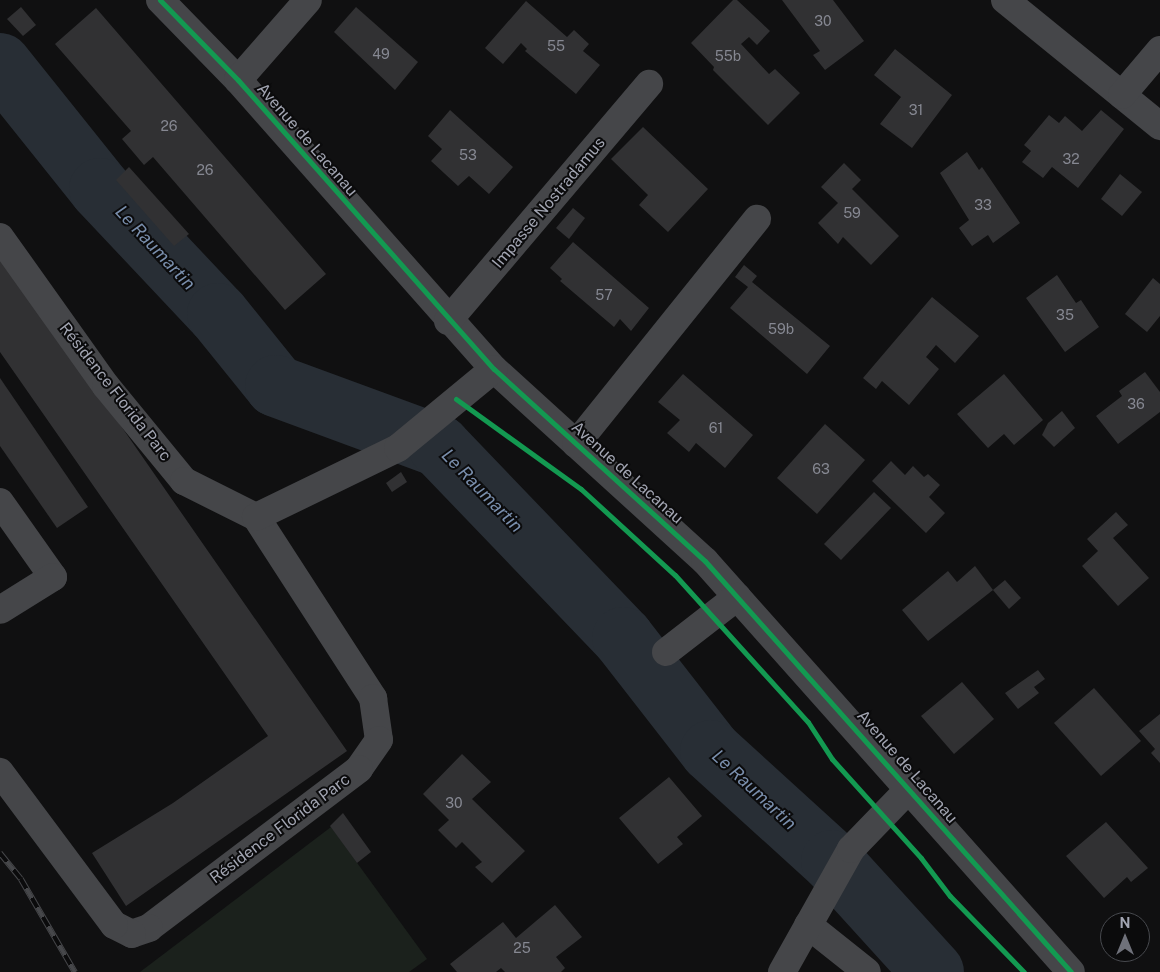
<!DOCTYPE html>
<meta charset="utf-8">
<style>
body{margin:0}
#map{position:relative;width:1160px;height:972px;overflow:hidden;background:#101011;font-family:"Public Sans",sans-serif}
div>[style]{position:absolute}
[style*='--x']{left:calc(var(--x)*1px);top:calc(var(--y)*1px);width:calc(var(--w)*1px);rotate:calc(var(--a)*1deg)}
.green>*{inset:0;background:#1b211c}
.river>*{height:62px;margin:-31px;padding:0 31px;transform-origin:31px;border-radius:31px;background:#282e35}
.building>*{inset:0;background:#313133}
.minor>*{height:28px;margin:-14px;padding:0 14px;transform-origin:14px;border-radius:14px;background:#454649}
.rail>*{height:5.5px;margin-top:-2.75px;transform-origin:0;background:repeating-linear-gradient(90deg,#0b0b0c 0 11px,#46474a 0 22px);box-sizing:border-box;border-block:1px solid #46474a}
.cycleway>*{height:5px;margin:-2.5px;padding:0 2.5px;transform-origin:2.5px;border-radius:2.5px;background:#139951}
span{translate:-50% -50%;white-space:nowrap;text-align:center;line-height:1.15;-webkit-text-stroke:4px #0b0b0c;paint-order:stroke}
.number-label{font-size:14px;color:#868892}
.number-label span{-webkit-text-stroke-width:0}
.street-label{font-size:16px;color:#a2a5b2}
.water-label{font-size:18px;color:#798eac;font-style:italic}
.north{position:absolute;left:1100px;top:912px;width:50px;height:50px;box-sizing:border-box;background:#0b0b0c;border:1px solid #47494e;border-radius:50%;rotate:0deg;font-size:14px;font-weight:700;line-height:20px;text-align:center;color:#a2a5b2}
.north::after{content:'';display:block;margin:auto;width:18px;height:22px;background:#6f717a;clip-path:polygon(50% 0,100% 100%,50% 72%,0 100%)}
</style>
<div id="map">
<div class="green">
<div style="clip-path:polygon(331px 827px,427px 959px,409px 972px,140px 972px)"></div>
</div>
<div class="river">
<div style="--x:0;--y:64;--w:160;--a:51.3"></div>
<div style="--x:100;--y:189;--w:172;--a:46.7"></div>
<div style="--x:218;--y:314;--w:92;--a:51.1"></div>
<div style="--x:276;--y:386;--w:174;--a:20.2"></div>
<div style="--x:439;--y:446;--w:266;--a:46.2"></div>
<div style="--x:623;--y:638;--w:143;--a:52.1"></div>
<div style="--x:711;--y:751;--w:164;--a:42.3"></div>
<div style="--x:832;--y:861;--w:150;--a:47.7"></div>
</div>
<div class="building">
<div style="clip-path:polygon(733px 0,737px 0,770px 31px,757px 45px,749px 37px,741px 44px,769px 74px,775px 69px,800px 93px,768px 125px,713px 70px,714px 67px,691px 43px)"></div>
<div style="clip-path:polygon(782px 0,833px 0,864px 41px,825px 70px,813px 55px,820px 51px)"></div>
<div style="clip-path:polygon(526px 1px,567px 37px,574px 30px,589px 44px,583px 51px,600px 65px,576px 94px,525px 51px,527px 49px,521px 43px,503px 64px,485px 48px)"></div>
<div style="clip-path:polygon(21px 7px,36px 25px,23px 36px,7px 19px)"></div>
<div style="clip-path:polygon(356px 7px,418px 62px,395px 90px,334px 32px)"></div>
<div style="clip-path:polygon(96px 8px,326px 274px,285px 310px,153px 157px,144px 165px,122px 139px,131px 131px,55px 44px)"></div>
<div style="clip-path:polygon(895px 49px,952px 95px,912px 148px,880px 124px,901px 97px,874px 75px)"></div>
<div style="clip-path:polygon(450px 110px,513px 167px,489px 194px,469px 176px,458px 186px,431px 161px,442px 149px,428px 136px)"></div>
<div style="clip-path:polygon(1101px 110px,1124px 129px,1078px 188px,1052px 167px,1043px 178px,1022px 162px,1031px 151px,1024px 145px,1049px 115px,1059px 123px,1065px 116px,1082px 131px)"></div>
<div style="clip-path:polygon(643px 127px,708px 189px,668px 232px,639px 205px,648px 195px,611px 159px)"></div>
<div style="clip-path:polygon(967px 152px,979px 170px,982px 167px,1020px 223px,993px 243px,988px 235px,972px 246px,959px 228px,969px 220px,940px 173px)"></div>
<div style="clip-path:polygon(844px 163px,861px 180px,852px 189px,899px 236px,871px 265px,843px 237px,838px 244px,818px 223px,838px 203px,821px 187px)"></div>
<div style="clip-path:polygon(129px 167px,189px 234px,174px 246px,116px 180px)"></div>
<div style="clip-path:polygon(1120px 174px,1142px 192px,1122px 216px,1101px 199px)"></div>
<div style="clip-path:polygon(573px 208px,585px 218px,569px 239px,556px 228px)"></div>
<div style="clip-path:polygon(573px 242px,649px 308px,631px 331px,620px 319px,614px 327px,560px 281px,562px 279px,550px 268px)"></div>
<div style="clip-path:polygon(0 252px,347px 751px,126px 906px,92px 853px,173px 803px,268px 736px,0 352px)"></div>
<div style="clip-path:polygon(744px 265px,757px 276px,752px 282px,830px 346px,807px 374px,730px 308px,748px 287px,735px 277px)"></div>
<div style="clip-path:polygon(1057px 275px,1076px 303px,1081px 300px,1099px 327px,1065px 352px,1026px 298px)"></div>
<div style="clip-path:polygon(1153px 278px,1160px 284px,1160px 316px,1147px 332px,1125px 314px)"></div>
<div style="clip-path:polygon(932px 297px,979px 336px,955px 363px,936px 345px,926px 357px,939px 369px,909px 405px,882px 381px,876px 389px,863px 378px)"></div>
<div style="clip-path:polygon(1145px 372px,1160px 392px,1160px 412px,1118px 444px,1096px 416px,1122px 396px,1119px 391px)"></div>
<div style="clip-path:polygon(683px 374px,753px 435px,725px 468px,696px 443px,689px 452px,667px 433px,680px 420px,658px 402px)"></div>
<div style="clip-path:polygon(1004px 374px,1043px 420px,1014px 445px,1004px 434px,988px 448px,957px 414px)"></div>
<div style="clip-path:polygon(0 378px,88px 507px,57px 528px,0 446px)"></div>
<div style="clip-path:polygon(1062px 411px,1075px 428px,1054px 447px,1042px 435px,1048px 423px)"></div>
<div style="clip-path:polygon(825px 424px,865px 460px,817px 514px,777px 478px)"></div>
<div style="clip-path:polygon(891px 461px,905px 475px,913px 466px,924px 477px,928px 474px,940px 485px,929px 497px,945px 513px,926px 533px,872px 481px)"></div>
<div style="clip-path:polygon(401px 472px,407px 482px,392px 492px,386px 483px)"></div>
<div style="clip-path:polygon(874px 492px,891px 508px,841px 560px,824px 544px)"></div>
<div style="clip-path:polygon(1116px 512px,1128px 525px,1113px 538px,1149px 578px,1118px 606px,1082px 566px,1098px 551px,1087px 539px)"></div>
<div style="clip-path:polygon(975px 566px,993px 590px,928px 641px,902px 610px,948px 571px,957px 582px)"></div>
<div style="clip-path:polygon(1005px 580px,1021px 598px,1009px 609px,993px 590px)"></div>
<div style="clip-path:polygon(1038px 670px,1045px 679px,1034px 687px,1039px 693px,1018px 709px,1005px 693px)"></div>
<div style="clip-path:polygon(962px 682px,994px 719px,954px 754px,921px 716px)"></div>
<div style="clip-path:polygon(1094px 688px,1141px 741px,1101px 776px,1054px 723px)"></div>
<div style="clip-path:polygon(1160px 714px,1160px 763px,1151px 753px,1155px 749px,1139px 731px)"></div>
<div style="clip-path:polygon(462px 754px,491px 782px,472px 799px,525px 851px,492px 883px,475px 867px,482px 862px,462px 842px,456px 848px,438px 830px,449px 820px,423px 794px)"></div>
<div style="clip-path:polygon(669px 777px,702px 816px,677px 837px,683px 844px,658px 864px,619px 818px)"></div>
<div style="clip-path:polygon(343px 813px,371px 852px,357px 863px,330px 826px)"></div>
<div style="clip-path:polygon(1106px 822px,1148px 868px,1131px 882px,1127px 877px,1104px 898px,1066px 856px)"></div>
<div style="clip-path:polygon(555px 905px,582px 937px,556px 957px,565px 968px,561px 972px,505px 972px,501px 968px,496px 972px,457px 972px,450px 964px,503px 922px,516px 938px)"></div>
</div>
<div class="minor">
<div style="--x:160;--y:0;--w:112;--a:45.7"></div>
<div style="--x:238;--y:80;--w:386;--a:48.5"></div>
<div style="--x:494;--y:369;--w:285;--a:42.3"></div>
<div style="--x:705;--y:561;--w:550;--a:48.31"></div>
<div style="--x:1005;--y:0;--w:200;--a:39.1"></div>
<div style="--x:238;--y:80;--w:106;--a:-48.8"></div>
<div style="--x:1122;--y:95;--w:59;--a:-49.8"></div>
<div style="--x:0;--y:237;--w:183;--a:54.6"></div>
<div style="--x:106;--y:386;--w:123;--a:50.6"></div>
<div style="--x:184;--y:481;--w:80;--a:26.6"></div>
<div style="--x:256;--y:517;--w:216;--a:57.1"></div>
<div style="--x:373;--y:698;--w:42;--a:81.9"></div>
<div style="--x:379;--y:740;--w:35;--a:125"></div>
<div style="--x:359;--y:769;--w:263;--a:142.9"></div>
<div style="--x:149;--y:928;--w:18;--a:161"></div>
<div style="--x:132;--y:934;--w:20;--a:-153"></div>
<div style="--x:114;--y:925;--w:191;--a:-126.7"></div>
<div style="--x:448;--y:321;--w:311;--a:-49.7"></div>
<div style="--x:576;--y:444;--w:289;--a:-51.2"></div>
<div style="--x:0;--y:502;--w:92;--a:54.8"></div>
<div style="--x:53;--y:577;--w:62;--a:148.1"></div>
<div style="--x:256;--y:517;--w:158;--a:-25.9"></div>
<div style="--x:398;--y:448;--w:124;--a:-39.5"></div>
<div style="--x:666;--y:652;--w:90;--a:-37.8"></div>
<div style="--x:808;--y:925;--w:75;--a:38.5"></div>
<div style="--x:782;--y:972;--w:141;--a:-60.7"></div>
<div style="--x:851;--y:849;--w:85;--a:-46"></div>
</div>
<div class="rail">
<div style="--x:0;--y:853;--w:33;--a:51"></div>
<div style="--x:21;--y:879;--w:108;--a:59.9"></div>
</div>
<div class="cycleway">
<div style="--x:160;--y:0;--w:112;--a:45.7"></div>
<div style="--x:238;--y:80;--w:386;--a:48.5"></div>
<div style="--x:494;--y:369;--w:285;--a:42.3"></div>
<div style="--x:705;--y:561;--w:550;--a:48.31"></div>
<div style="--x:456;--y:399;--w:154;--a:35.8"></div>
<div style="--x:581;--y:489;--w:127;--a:42.5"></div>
<div style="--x:675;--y:575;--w:198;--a:47.9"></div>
<div style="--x:808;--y:722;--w:44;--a:57"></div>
<div style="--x:832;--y:759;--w:133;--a:48"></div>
<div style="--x:921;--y:858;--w:48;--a:52.7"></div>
<div style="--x:950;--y:896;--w:106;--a:45.8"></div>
</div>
<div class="number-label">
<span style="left:823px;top:21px">30</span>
<span style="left:556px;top:46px">55</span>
<span style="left:381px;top:54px">49</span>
<span style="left:728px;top:56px">55b</span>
<span style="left:916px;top:110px">31</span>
<span style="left:169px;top:126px">26</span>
<span style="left:468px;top:155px">53</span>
<span style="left:1071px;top:159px">32</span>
<span style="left:205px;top:170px">26</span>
<span style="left:983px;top:205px">33</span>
<span style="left:852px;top:213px">59</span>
<span style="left:604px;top:295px">57</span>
<span style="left:1065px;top:315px">35</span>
<span style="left:781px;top:329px">59b</span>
<span style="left:1136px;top:404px">36</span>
<span style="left:716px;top:428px">61</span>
<span style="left:821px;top:469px">63</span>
<span style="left:454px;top:803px">30</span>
<span style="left:522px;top:948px">25</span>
</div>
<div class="street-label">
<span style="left:307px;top:140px;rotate:49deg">Avenue de Lacanau</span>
<span style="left:549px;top:203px;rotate:-50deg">Impasse Nostradamus</span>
<span style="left:115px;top:392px;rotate:52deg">Résidence Florida Parc</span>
<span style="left:627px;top:473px;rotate:42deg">Avenue de Lacanau</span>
<span style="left:907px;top:767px;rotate:49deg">Avenue de Lacanau</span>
<span style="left:280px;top:829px;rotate:-37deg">Résidence Florida Parc</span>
</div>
<div class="water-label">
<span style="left:155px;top:248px;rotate:47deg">Le Raumartin</span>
<span style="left:482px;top:491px;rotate:46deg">Le Raumartin</span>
<span style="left:754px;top:790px;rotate:43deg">Le Raumartin</span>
</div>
<div class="north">N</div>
</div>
